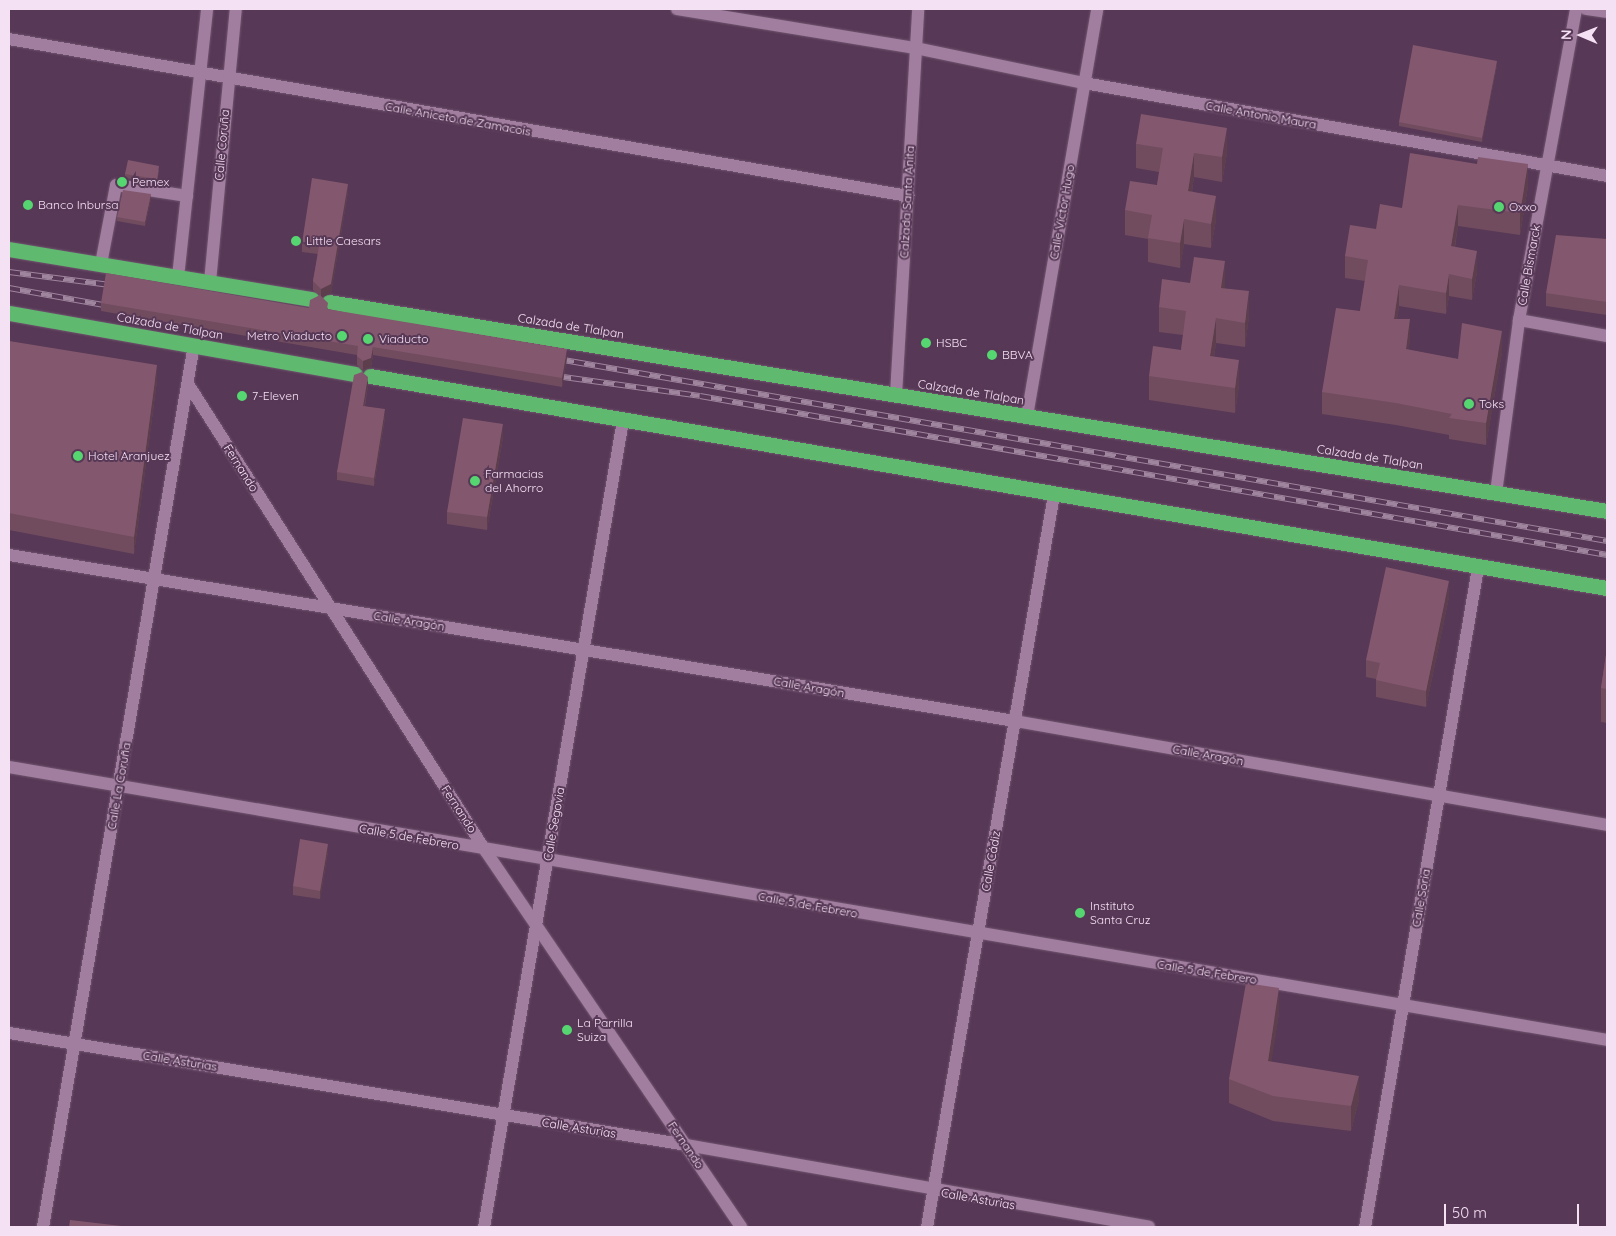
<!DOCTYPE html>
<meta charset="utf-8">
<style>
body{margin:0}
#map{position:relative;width:1616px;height:1236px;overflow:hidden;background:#573856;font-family:Quicksand,sans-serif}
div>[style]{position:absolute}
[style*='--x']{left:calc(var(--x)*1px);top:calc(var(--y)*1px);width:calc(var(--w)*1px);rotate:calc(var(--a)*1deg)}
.roads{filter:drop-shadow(0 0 1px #70556f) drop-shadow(0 0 1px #70556f)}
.minor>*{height:12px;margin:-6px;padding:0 6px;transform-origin:6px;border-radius:6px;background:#a17e9f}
.highway>*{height:15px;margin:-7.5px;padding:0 7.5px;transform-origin:7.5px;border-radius:7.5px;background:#5fba6f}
.rail>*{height:5.5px;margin-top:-2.75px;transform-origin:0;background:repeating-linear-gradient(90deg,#573856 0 11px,#9f859e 0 22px);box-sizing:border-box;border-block:1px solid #9f859e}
.wall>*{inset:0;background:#714c5f}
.shaded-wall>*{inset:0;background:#5c3e4d}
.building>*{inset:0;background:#83586e}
.dots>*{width:14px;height:14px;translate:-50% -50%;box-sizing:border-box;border:2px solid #573856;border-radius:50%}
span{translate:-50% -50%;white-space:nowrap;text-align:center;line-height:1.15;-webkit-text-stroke:4px #573856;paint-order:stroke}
.street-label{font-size:12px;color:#f5e1f4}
.poi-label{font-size:12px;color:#f5e1f4}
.left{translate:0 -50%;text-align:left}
.right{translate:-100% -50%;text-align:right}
.frame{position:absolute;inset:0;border:10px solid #f5e1f4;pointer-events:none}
.north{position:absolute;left:1556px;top:10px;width:50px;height:50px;-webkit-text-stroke:4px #573856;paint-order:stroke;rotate:271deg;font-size:14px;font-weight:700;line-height:20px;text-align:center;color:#f5e1f4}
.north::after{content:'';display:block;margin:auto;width:18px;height:22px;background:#f5e1f4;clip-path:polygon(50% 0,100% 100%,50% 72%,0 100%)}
.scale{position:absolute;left:1444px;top:1204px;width:135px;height:22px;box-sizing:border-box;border:2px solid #f5e1f4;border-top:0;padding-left:6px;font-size:15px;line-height:18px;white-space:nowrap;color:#f5e1f4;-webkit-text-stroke:4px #573856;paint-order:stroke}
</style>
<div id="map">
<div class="roads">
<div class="minor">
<div style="--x:677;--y:9;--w:242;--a:9.3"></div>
<div style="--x:916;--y:48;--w:172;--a:11.8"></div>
<div style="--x:1084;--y:83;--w:531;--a:10.08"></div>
<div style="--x:1586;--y:9;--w:21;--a:8"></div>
<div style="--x:9;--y:39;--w:913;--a:9.91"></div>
<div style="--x:101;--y:264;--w:80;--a:-79.2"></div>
<div style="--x:116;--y:185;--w:72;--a:8.8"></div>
<div style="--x:178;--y:277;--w:270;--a:-83.8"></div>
<div style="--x:210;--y:282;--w:274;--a:-84.6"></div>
<div style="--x:1519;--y:320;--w:89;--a:10.3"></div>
<div style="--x:188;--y:384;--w:553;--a:57.49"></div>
<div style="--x:485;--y:850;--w:456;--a:55.8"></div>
<div style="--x:896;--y:395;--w:387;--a:-86.7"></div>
<div style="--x:1027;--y:416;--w:413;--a:-80.2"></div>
<div style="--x:1496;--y:493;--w:175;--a:-82.4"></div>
<div style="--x:1519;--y:320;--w:316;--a:-79.6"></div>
<div style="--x:9;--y:555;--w:1020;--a:9.37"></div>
<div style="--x:1015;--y:721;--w:601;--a:9.96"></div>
<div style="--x:9;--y:767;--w:1621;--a:9.69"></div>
<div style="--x:9;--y:1033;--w:686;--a:9.39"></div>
<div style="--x:686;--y:1145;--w:470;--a:10"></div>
<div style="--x:43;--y:1227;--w:895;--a:-80.29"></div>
<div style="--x:484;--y:1227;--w:818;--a:-80.22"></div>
<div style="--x:927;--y:1227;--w:743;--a:-80.16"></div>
<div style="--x:1365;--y:1227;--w:669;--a:-80.27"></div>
</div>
<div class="highway">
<div style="--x:9;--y:249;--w:307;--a:9.4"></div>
<div style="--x:329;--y:302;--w:1295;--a:9.29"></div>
<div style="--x:9;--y:313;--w:351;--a:10"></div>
<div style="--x:370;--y:376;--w:1255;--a:9.73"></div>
</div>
</div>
<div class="rail">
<div style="--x:9;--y:272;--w:110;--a:7.3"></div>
<div style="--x:9;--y:288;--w:108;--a:10.2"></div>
<div style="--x:552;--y:358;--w:1071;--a:9.84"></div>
<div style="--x:549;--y:375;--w:152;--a:7.9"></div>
<div style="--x:700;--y:396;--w:921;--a:9.94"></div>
</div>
<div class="wall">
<div style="clip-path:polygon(1497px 65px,1482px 142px,1399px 126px,1399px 122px)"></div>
<div style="clip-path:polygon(1136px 144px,1227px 153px,1222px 182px,1194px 177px,1192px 191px,1216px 220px,1211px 248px,1184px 244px,1180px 268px,1148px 262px,1148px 239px,1125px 235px,1125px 210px,1157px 185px,1159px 172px,1136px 168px)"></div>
<div style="clip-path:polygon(159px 170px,157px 183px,125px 178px,125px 174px)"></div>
<div style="clip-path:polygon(1528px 186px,1520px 235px,1458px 226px,1455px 247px,1477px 272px,1472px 300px,1449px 296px,1446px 314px,1399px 306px,1397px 319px,1410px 340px,1408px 350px,1458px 359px,1502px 352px,1486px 445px,1449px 439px,1449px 435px,1396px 425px,1322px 414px,1322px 392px,1360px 311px,1365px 281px,1345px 278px,1345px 256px,1402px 208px)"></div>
<div style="clip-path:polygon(348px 192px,331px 293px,322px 297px,328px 309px,567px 358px,562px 387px,373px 355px,371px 367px,363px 370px,357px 365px,357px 355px,101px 311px,101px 303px,309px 308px,319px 295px,313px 290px,313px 281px,318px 254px,302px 252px,302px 243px)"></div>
<div style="clip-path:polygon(151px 199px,145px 226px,117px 221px,117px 217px)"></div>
<div style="clip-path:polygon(1607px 239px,1607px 315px,1546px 306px,1546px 293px)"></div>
<div style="clip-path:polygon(1190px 283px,1225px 286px,1224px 288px,1249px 316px,1245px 347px,1216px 343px,1214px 357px,1239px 385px,1235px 413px,1149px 400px,1149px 376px,1181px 350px,1183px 335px,1159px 332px,1159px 307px)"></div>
<div style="clip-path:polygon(9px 341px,157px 381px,134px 554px,9px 530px)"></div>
<div style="clip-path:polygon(368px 385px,365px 406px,385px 418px,374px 486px,337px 480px,337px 472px)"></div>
<div style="clip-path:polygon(503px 437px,487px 530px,447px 524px,447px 512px)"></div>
<div style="clip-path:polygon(1449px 597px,1426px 707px,1376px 697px,1376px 679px,1366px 677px,1366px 660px)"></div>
<div style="clip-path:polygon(1607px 648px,1607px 723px,1601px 722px,1601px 688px)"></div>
<div style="clip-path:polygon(328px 852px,320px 899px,293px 895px,293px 886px)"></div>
<div style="clip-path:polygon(1279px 1013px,1271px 1062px,1359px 1100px,1351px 1131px,1273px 1121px,1229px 1103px,1229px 1079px)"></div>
</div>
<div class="shaded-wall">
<div style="clip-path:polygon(1497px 61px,1497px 65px,1482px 142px,1482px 138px)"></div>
<div style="clip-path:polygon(1227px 128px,1227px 153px,1222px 182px,1222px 157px)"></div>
<div style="clip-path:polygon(1194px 153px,1194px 177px,1188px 215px,1188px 191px)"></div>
<div style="clip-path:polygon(1528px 164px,1528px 186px,1520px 235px,1520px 213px)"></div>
<div style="clip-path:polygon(10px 166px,10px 175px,9px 187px,9px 179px)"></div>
<div style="clip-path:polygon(348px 184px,348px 192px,331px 293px,321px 298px,321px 289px)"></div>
<div style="clip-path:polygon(151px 194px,151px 199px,145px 226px,145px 222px)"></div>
<div style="clip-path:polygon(1216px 196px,1216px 220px,1211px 248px,1211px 224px)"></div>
<div style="clip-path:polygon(1458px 205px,1458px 226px,1451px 268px,1451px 246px)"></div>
<div style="clip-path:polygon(1184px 219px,1184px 244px,1180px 268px,1180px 243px)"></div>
<div style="clip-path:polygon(1477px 251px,1477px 272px,1472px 300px,1472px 279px)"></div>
<div style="clip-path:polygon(1225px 261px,1225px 286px,1221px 312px,1221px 288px)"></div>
<div style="clip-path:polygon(1449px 274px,1449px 296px,1446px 314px,1446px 293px)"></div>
<div style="clip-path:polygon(1399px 285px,1399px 306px,1394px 340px,1394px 319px)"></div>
<div style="clip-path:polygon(1249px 291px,1249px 316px,1245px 347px,1245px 323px)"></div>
<div style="clip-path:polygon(1216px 318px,1216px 343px,1210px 381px,1210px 356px)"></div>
<div style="clip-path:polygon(1410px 319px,1410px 340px,1406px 371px,1406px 349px)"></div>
<div style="clip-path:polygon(1502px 331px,1502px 352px,1486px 445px,1486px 423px)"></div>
<div style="clip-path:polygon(373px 347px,373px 355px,371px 367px,363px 370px,363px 361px)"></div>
<div style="clip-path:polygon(567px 349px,567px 358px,562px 387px,562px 378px)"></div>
<div style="clip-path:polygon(1239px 360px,1239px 385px,1235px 413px,1235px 388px)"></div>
<div style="clip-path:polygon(157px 365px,157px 381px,134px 554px,134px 537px)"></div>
<div style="clip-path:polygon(368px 377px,368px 385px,363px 414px,363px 406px)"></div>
<div style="clip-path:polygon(385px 409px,385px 418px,374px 486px,374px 478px)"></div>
<div style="clip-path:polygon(503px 424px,503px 437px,487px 530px,487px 517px)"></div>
<div style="clip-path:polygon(1449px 581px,1449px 597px,1426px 707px,1426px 691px)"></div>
<div style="clip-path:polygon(328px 844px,328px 852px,320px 899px,320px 891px)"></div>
<div style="clip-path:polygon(1279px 988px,1279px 1013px,1268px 1086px,1268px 1061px)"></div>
<div style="clip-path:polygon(1359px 1076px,1359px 1100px,1351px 1131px,1351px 1106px)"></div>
</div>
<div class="building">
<div style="clip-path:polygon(1413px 45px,1497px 61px,1482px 138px,1399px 122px)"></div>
<div style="clip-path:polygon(1141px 114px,1227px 128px,1222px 157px,1194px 153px,1188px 191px,1216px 196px,1211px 224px,1184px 219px,1180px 243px,1148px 238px,1152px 215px,1125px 210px,1130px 181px,1157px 185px,1163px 148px,1136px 144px)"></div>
<div style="clip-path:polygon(1410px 153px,1477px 164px,1478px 157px,1528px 164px,1520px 213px,1458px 205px,1451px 246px,1477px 251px,1472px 279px,1449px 274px,1446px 293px,1399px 285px,1394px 319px,1410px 319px,1406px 349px,1458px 359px,1462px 323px,1502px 331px,1486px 423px,1449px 418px,1452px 414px,1396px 403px,1322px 392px,1336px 308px,1360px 311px,1368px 260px,1345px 256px,1350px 225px,1376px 229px,1380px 204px,1402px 208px)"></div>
<div style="clip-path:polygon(128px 160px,159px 166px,157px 179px,125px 174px)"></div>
<div style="clip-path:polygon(9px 166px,10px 166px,9px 179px)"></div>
<div style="clip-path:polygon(312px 178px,348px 184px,331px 284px,321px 289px,313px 281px,319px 246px,302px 243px)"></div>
<div style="clip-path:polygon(123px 190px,151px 194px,145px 222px,117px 217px)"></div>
<div style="clip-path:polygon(1556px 235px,1607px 239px,1607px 302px,1546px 293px)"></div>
<div style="clip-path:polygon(1194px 257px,1225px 261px,1221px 288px,1249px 291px,1245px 323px,1216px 318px,1210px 356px,1239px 360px,1235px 388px,1149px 376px,1153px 346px,1181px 350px,1186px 311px,1159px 307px,1162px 279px,1190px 283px)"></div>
<div style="clip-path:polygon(106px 273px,309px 308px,310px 300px,320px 295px,328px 303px,327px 309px,567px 349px,562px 378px,373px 347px,371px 358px,363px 361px,357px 356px,358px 346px,101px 303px)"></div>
<div style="clip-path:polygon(9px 341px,157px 365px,134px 537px,9px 513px)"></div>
<div style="clip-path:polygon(362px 372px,368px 377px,363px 406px,385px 409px,374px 478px,337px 472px,354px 375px)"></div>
<div style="clip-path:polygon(463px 418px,503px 424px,487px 517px,447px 512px)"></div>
<div style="clip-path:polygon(1386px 567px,1449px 581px,1426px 691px,1376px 680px,1380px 663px,1366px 660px)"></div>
<div style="clip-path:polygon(1607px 648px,1607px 689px,1601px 688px)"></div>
<div style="clip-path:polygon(300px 839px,328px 844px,320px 891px,293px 886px)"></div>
<div style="clip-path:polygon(1246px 983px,1279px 988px,1268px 1061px,1359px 1076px,1351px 1106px,1273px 1096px,1229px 1079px)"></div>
<div style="clip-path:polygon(70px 1220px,130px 1227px,69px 1227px)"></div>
</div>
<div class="dots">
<div style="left:122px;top:182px;background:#56d671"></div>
<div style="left:28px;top:205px;background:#56d671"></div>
<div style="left:1499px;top:207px;background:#56d671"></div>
<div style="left:296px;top:241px;background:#56d671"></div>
<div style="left:342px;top:336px;background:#56d671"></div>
<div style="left:368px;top:339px;background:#56d671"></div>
<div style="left:926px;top:343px;background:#56d671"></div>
<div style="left:992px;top:355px;background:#56d671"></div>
<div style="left:242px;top:396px;background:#56d671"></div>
<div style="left:1469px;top:404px;background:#56d671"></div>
<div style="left:78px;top:456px;background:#56d671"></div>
<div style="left:475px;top:481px;background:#56d671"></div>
<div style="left:1080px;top:913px;background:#56d671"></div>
<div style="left:567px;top:1030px;background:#56d671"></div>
</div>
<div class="street-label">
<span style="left:1261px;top:115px;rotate:10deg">Calle Antonio Maura</span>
<span style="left:458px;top:119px;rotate:10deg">Calle Aniceto de Zamacois</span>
<span style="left:222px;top:145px;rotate:-85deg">Calle Coruña</span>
<span style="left:907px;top:202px;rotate:-87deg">Calzada Santa Anita</span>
<span style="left:1062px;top:212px;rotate:-80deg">Calle Víctor Hugo</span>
<span style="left:1529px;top:265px;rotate:-80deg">Calle Bismarck</span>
<span style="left:170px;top:326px;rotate:10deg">Calzada de Tlalpan</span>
<span style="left:571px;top:326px;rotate:9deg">Calzada de Tlalpan</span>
<span style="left:971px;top:392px;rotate:9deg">Calzada de Tlalpan</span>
<span style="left:1370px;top:457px;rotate:9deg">Calzada de Tlalpan</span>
<span style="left:241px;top:468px;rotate:58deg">Fernando</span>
<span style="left:409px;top:621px;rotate:9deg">Calle Aragón</span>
<span style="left:809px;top:687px;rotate:10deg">Calle Aragón</span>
<span style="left:1208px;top:755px;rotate:10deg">Calle Aragón</span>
<span style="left:119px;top:786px;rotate:-80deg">Calle La Coruña</span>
<span style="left:459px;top:809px;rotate:57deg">Fernando</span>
<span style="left:554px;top:824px;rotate:-80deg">Calle Segovia</span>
<span style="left:409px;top:837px;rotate:10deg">Calle 5 de Febrero</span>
<span style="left:991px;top:861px;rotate:-80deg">Calle Cádiz</span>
<span style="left:1421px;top:898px;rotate:-80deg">Calle Soria</span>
<span style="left:808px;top:905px;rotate:10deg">Calle 5 de Febrero</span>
<span style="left:1207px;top:972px;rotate:9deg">Calle 5 de Febrero</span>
<span style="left:180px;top:1061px;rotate:9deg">Calle Asturias</span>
<span style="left:579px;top:1128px;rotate:9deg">Calle Asturias</span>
<span style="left:686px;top:1145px;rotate:56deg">Fernando</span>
<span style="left:978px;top:1199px;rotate:10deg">Calle Asturias</span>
</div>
<div class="poi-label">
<span class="left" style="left:132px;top:182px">Pemex</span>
<span class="left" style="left:38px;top:205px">Banco Inbursa</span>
<span class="left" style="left:1509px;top:207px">Oxxo</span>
<span class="left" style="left:306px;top:241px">Little Caesars</span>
<span class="right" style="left:332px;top:336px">Metro Viaducto</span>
<span class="left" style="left:379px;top:339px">Viaducto</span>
<span class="left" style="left:936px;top:343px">HSBC</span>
<span class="left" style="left:1002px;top:355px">BBVA</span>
<span class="left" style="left:252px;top:396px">7-Eleven</span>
<span class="left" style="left:1479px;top:404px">Toks</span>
<span class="left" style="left:88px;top:456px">Hotel Aranjuez</span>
<span class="left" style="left:485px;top:481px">Farmacias<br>del Ahorro</span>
<span class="left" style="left:1090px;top:913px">Instituto<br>Santa Cruz</span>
<span class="left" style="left:577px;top:1030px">La Parrilla<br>Suiza</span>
</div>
<div class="frame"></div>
<div class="north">N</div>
<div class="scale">50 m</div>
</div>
